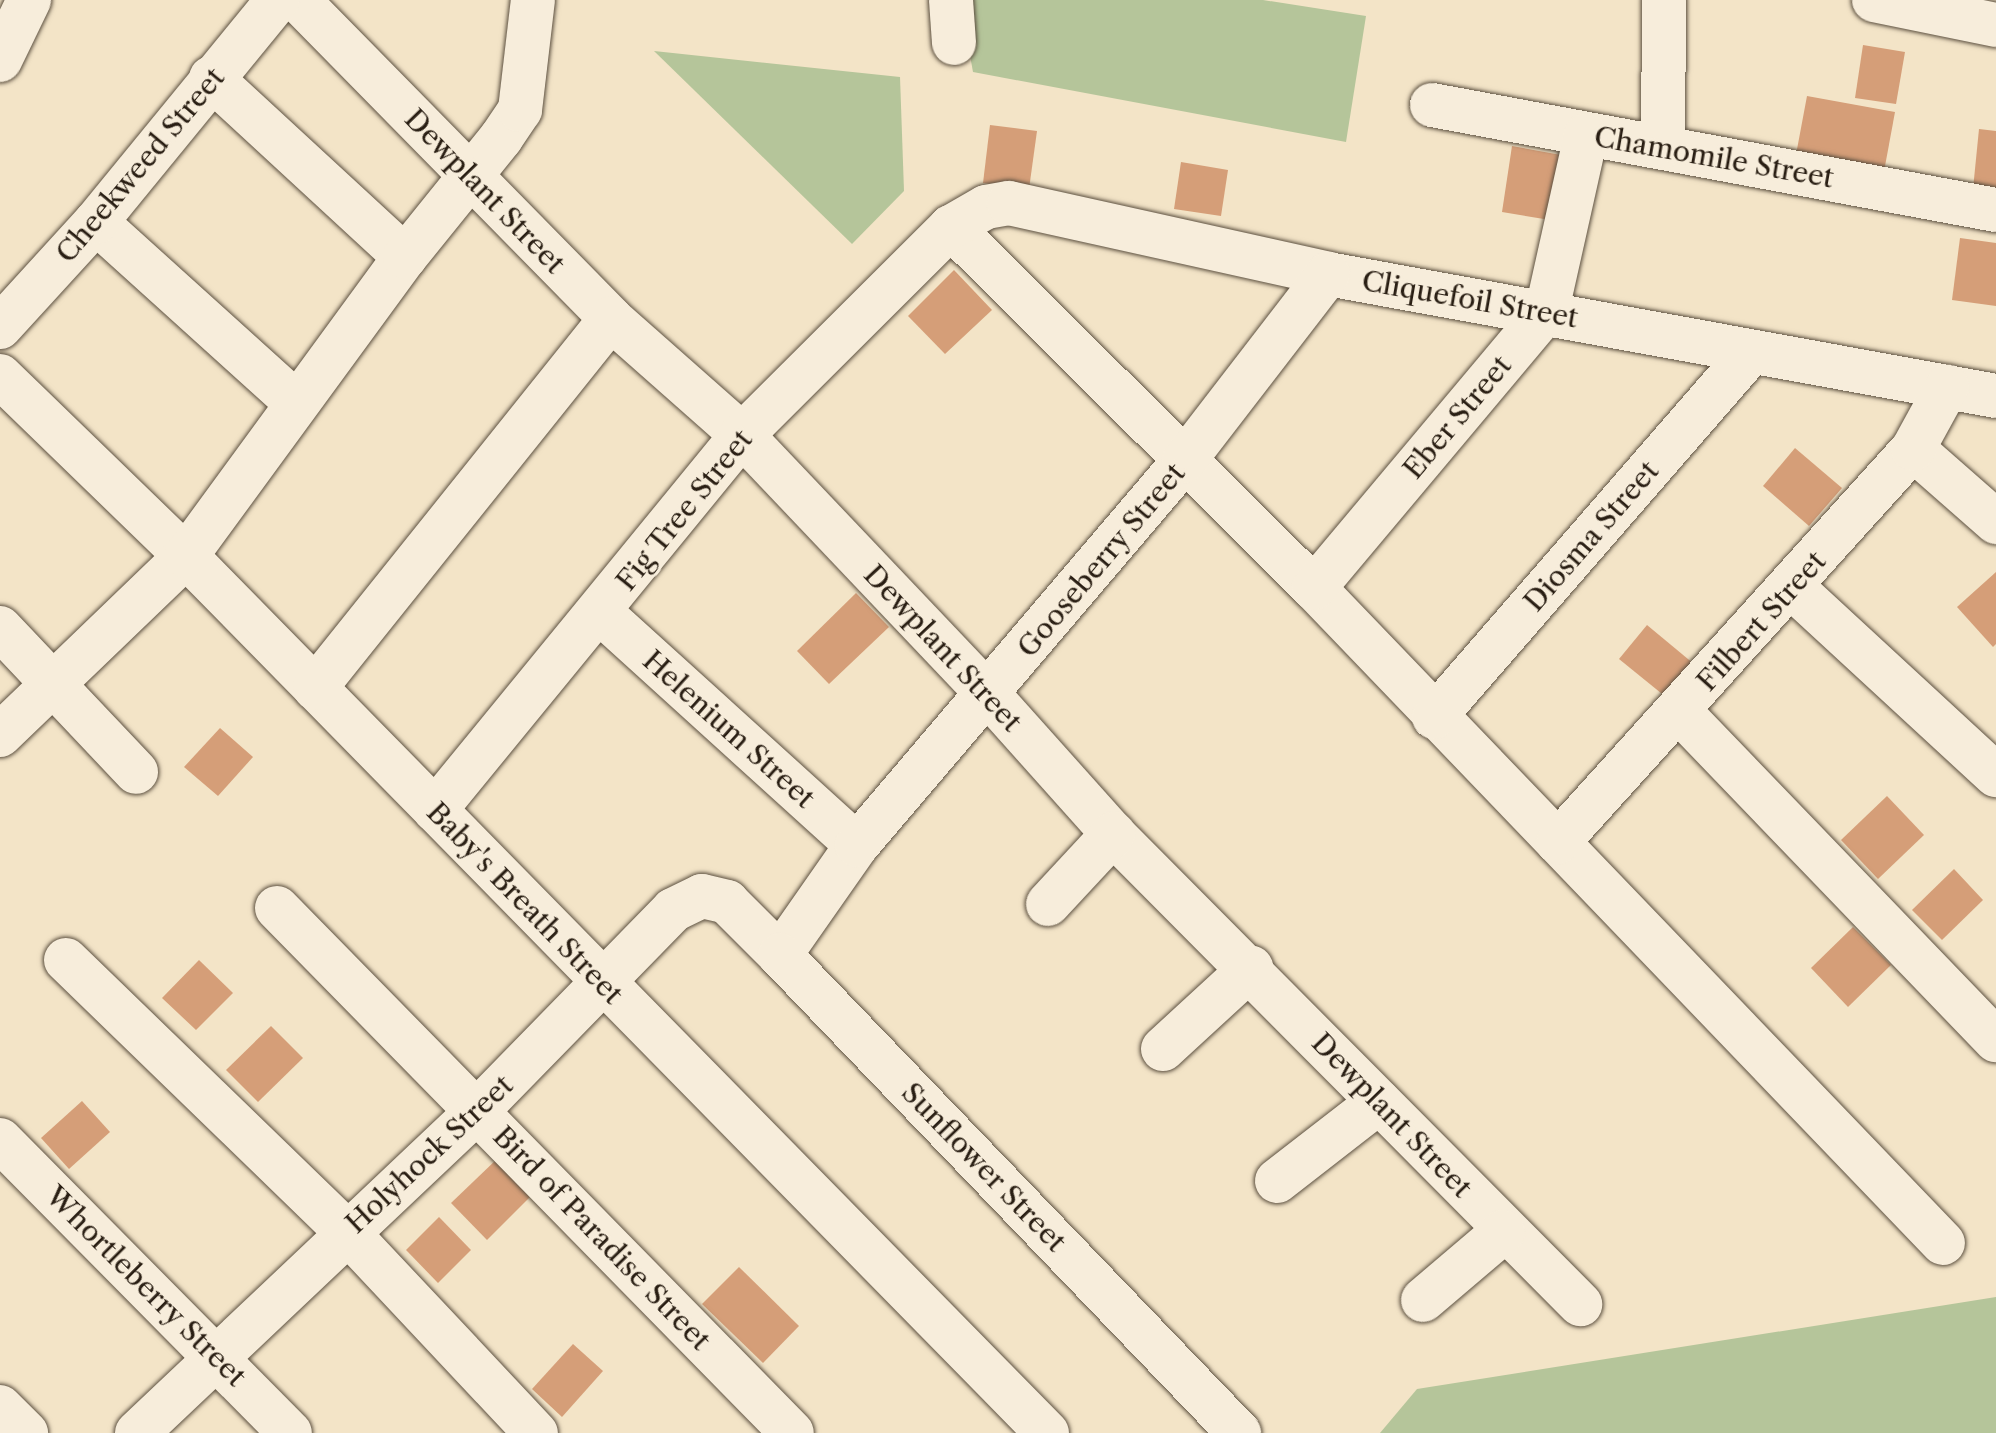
<!DOCTYPE html>
<style>
body{margin:0}
#map{position:relative;width:1996px;height:1433px;overflow:hidden;background:#f3e4c7;font-family:"Libre Caslon Text",serif}
div>[style]{position:absolute}
[style*='--x']{left:calc(var(--x)*1px);top:calc(var(--y)*1px);width:calc(var(--w)*1px);rotate:calc(var(--a)*1deg)}
.green>*{inset:0;background:#b5c59a}
.building>*{inset:0;background:#d59e78}
.roads{filter:drop-shadow(0 0 2px #5c5040) drop-shadow(0 0 2px #5c5040)}
.minor>*{height:44px;margin:-22px;padding:0 22px;transform-origin:22px;border-radius:22px;background:#f7eddb}
span{translate:-50% -50%;white-space:nowrap;text-align:center;line-height:1.15;-webkit-text-stroke:6px #f7eddb;paint-order:stroke}
.street-label{font-size:28px;color:#291e13}
</style>
<div id="map">
<div class="green">
<div style="clip-path:polygon(960px 0,1263px 0,1366px 16px,1346px 142px,973px 72px)"></div>
<div style="clip-path:polygon(654px 51px,900px 77px,904px 191px,852px 244px)"></div>
<div style="clip-path:polygon(1996px 1297px,1996px 1433px,1380px 1433px,1417px 1389px)"></div>
</div>
<div class="building">
<div style="clip-path:polygon(1863px 45px,1905px 52px,1896px 104px,1855px 98px)"></div>
<div style="clip-path:polygon(1807px 96px,1895px 112px,1883px 177px,1795px 160px)"></div>
<div style="clip-path:polygon(990px 125px,1037px 131px,1029px 189px,983px 183px)"></div>
<div style="clip-path:polygon(1979px 129px,1996px 131px,1996px 191px,1973px 189px)"></div>
<div style="clip-path:polygon(1512px 146px,1561px 155px,1550px 220px,1502px 212px)"></div>
<div style="clip-path:polygon(1181px 162px,1228px 170px,1221px 216px,1174px 209px)"></div>
<div style="clip-path:polygon(1960px 238px,1996px 243px,1996px 306px,1952px 300px)"></div>
<div style="clip-path:polygon(954px 270px,992px 310px,945px 354px,908px 316px)"></div>
<div style="clip-path:polygon(1795px 448px,1842px 488px,1809px 526px,1763px 486px)"></div>
<div style="clip-path:polygon(1996px 572px,1996px 644px,1993px 647px,1957px 607px)"></div>
<div style="clip-path:polygon(856px 593px,889px 627px,829px 684px,797px 651px)"></div>
<div style="clip-path:polygon(1647px 625px,1700px 669px,1672px 702px,1619px 659px)"></div>
<div style="clip-path:polygon(220px 728px,253px 757px,218px 796px,184px 767px)"></div>
<div style="clip-path:polygon(1887px 796px,1924px 835px,1878px 879px,1841px 840px)"></div>
<div style="clip-path:polygon(1954px 869px,1983px 900px,1942px 940px,1912px 910px)"></div>
<div style="clip-path:polygon(1853px 927px,1891px 965px,1848px 1007px,1811px 968px)"></div>
<div style="clip-path:polygon(199px 960px,233px 993px,196px 1030px,162px 998px)"></div>
<div style="clip-path:polygon(271px 1026px,303px 1058px,258px 1102px,226px 1070px)"></div>
<div style="clip-path:polygon(82px 1101px,110px 1132px,69px 1169px,41px 1138px)"></div>
<div style="clip-path:polygon(498px 1158px,533px 1194px,487px 1240px,451px 1203px)"></div>
<div style="clip-path:polygon(439px 1217px,471px 1250px,438px 1283px,406px 1250px)"></div>
<div style="clip-path:polygon(739px 1267px,799px 1326px,763px 1363px,702px 1304px)"></div>
<div style="clip-path:polygon(573px 1344px,603px 1371px,562px 1417px,532px 1389px)"></div>
</div>
<div class="roads">
<div class="minor">
<div style="--x:298;--y:0;--w:447;--a:45.5"></div>
<div style="--x:611;--y:319;--w:175;--a:41.5"></div>
<div style="--x:742;--y:435;--w:357;--a:46.5"></div>
<div style="--x:988;--y:694;--w:188;--a:48.2"></div>
<div style="--x:1113;--y:834;--w:663;--a:45.18"></div>
<div style="--x:951;--y:0;--w:43;--a:86"></div>
<div style="--x:1874;--y:0;--w:125;--a:11.6"></div>
<div style="--x:0;--y:60;--w:67;--a:-64.2"></div>
<div style="--x:211;--y:78;--w:264;--a:42.7"></div>
<div style="--x:1432;--y:105;--w:574;--a:10.55"></div>
<div style="--x:1663;--y:146;--w:146;--a:-89.6"></div>
<div style="--x:96;--y:222;--w:270;--a:42.1"></div>
<div style="--x:951;--y:227;--w:512;--a:44.84"></div>
<div style="--x:1314;--y:588;--w:908;--a:46.16"></div>
<div style="--x:0;--y:327;--w:142;--a:-47.6"></div>
<div style="--x:96;--y:222;--w:287;--a:-50.7"></div>
<div style="--x:0;--y:376;--w:259;--a:44.1"></div>
<div style="--x:186;--y:556;--w:1229;--a:45.53"></div>
<div style="--x:1913;--y:449;--w:111;--a:41.3"></div>
<div style="--x:1314;--y:588;--w:363;--a:-50"></div>
<div style="--x:1547;--y:310;--w:179;--a:-77.4"></div>
<div style="--x:1793;--y:588;--w:276;--a:42.7"></div>
<div style="--x:601;--y:613;--w:345;--a:42.2"></div>
<div style="--x:0;--y:628;--w:198;--a:46.6"></div>
<div style="--x:315;--y:688;--w:473;--a:-51.3"></div>
<div style="--x:1679;--y:711;--w:457;--a:46.1"></div>
<div style="--x:1434;--y:717;--w:481;--a:-49"></div>
<div style="--x:0;--y:735;--w:258;--a:-43.9"></div>
<div style="--x:186;--y:556;--w:371;--a:-53.8"></div>
<div style="--x:405;--y:257;--w:153;--a:-51.1"></div>
<div style="--x:501;--y:138;--w:34;--a:-56"></div>
<div style="--x:520;--y:110;--w:111;--a:-83.3"></div>
<div style="--x:435;--y:810;--w:485;--a:-50.7"></div>
<div style="--x:742;--y:435;--w:295;--a:-44.9"></div>
<div style="--x:951;--y:227;--w:40;--a:-29.7"></div>
<div style="--x:986;--y:207;--w:23;--a:-10"></div>
<div style="--x:1009;--y:203;--w:327;--a:12.5"></div>
<div style="--x:1328;--y:274;--w:679;--a:10.35"></div>
<div style="--x:1558;--y:842;--w:530;--a:-47.91"></div>
<div style="--x:1913;--y:449;--w:71;--a:-61.3"></div>
<div style="--x:1048;--y:904;--w:96;--a:-47.1"></div>
<div style="--x:277;--y:908;--w:735;--a:45.55"></div>
<div style="--x:780;--y:955;--w:134;--a:-55"></div>
<div style="--x:857;--y:845;--w:504;--a:-49.58"></div>
<div style="--x:1184;--y:461;--w:236;--a:-52.4"></div>
<div style="--x:66;--y:960;--w:391;--a:44.1"></div>
<div style="--x:347;--y:1232;--w:276;--a:46.8"></div>
<div style="--x:1163;--y:1049;--w:120;--a:-42.6"></div>
<div style="--x:0;--y:1140;--w:412;--a:45.3"></div>
<div style="--x:1277;--y:1181;--w:129;--a:-37.8"></div>
<div style="--x:1423;--y:1300;--w:105;--a:-40.4"></div>
<div style="--x:0;--y:1407;--w:37;--a:45"></div>
<div style="--x:137;--y:1433;--w:470;--a:-43.4"></div>
<div style="--x:478;--y:1110;--w:279;--a:-45.7"></div>
<div style="--x:673;--y:910;--w:32;--a:-26"></div>
<div style="--x:702;--y:896;--w:26;--a:13"></div>
<div style="--x:727;--y:902;--w:75;--a:45"></div>
<div style="--x:780;--y:955;--w:663;--a:46.16"></div>
</div>
</div>
<div class="street-label">
<span style="left:1714px;top:157px;rotate:10deg">Chamomile Street</span>
<span style="left:140px;top:165px;rotate:-50deg">Cheekweed Street</span>
<span style="left:485px;top:191px;rotate:46deg">Dewplant Street</span>
<span style="left:1470px;top:299px;rotate:10deg">Cliquefoil Street</span>
<span style="left:1457px;top:417px;rotate:-50deg">Eber Street</span>
<span style="left:684px;top:510px;rotate:-51deg">Fig Tree Street</span>
<span style="left:1591px;top:536px;rotate:-49deg">Diosma Street</span>
<span style="left:1101px;top:560px;rotate:-50deg">Gooseberry Street</span>
<span style="left:1761px;top:621px;rotate:-48deg">Filbert Street</span>
<span style="left:943px;top:648px;rotate:47deg">Dewplant Street</span>
<span style="left:729px;top:729px;rotate:42deg">Helenium Street</span>
<span style="left:525px;top:903px;rotate:46deg">Baby's Breath Street</span>
<span style="left:1392px;top:1115px;rotate:46deg">Dewplant Street</span>
<span style="left:429px;top:1154px;rotate:-43deg">Holyhock Street</span>
<span style="left:984px;top:1167px;rotate:46deg">Sunflower Street</span>
<span style="left:602px;top:1238px;rotate:46deg">Bird of Paradise Street</span>
<span style="left:146px;top:1286px;rotate:45deg">Whortleberry Street</span>
</div>
</div>
